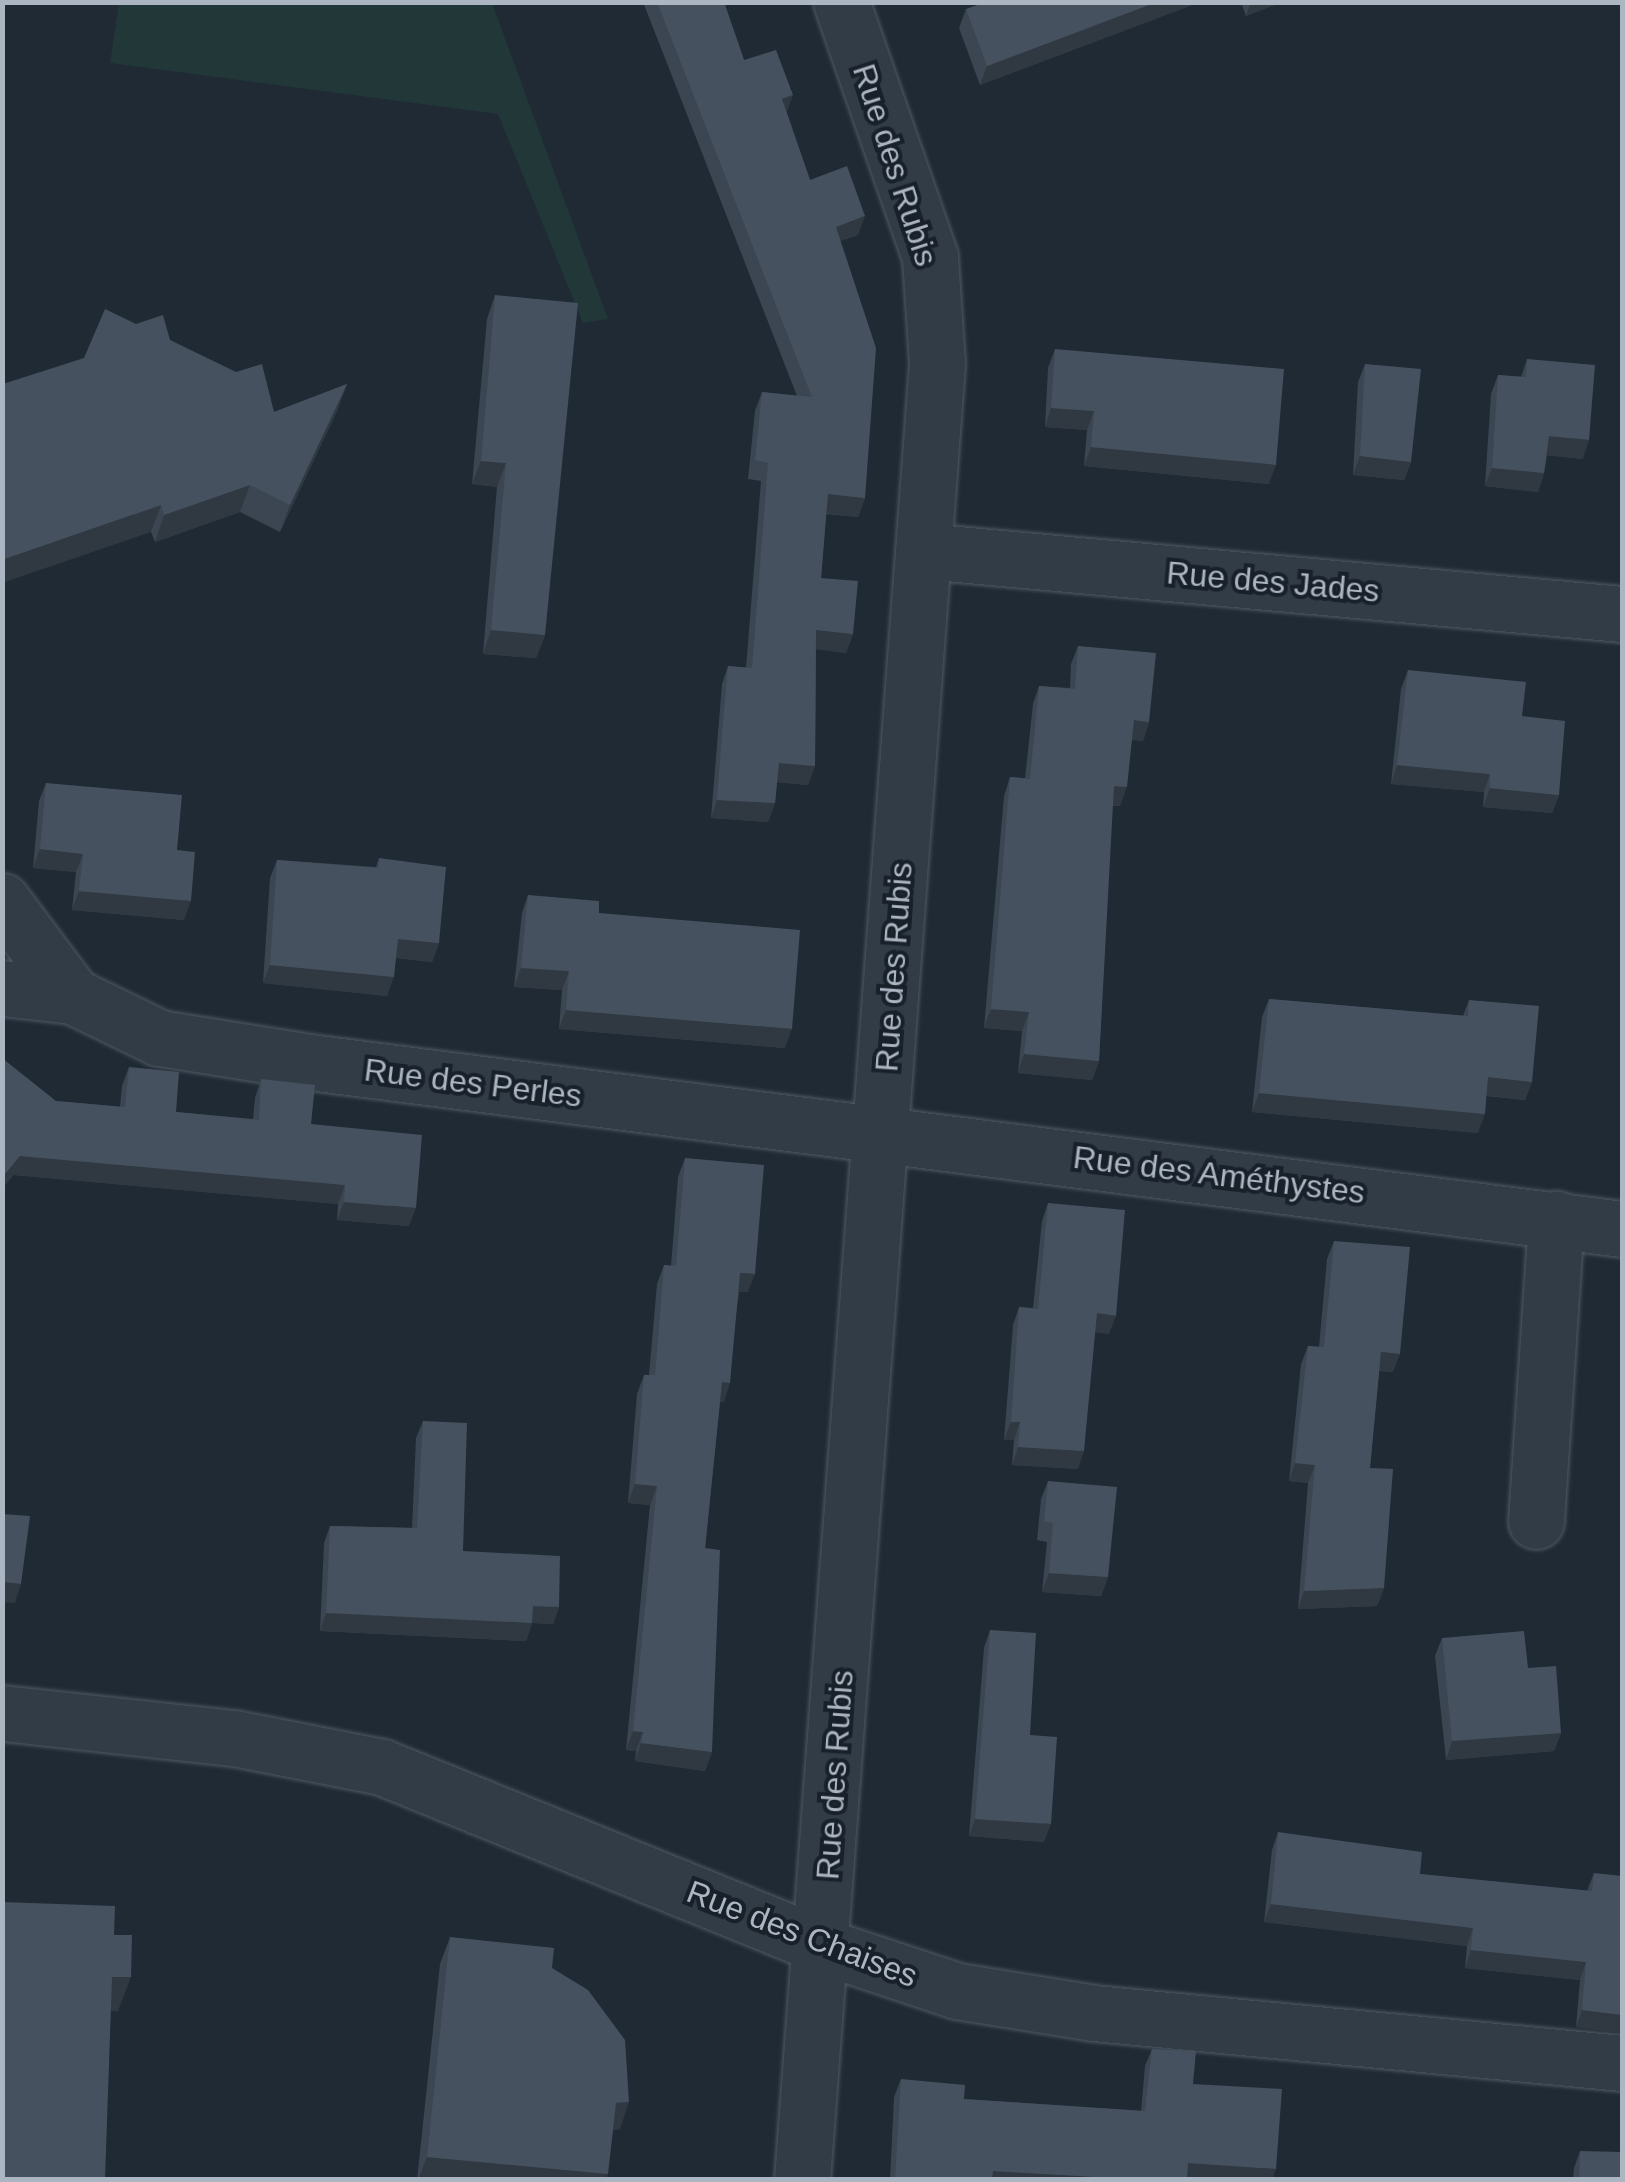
<!DOCTYPE html>
<meta charset="utf-8">
<style>
body{margin:0}
#map{position:relative;width:1625px;height:2182px;overflow:hidden;background:#1f2a35;font-family:Helvetica,sans-serif}
div>[style]{position:absolute}
[style*='--x']{left:calc(var(--x)*1px);top:calc(var(--y)*1px);width:calc(var(--w)*1px);rotate:calc(var(--a)*1deg)}
.green>*{inset:0;background:#223737}
.roads{filter:drop-shadow(0 0 2px #505964) drop-shadow(0 0 2px #505964)}
.minor>*{height:55px;margin:-27.5px;padding:0 27.5px;transform-origin:27.5px;border-radius:27.5px;background:#323c46}
.wall>*{inset:0;background:#3b4652}
.shaded-wall>*{inset:0;background:#303942}
.building>*{inset:0;background:#45515f}
span{translate:-50% -50%;white-space:nowrap;text-align:center;line-height:1.15;-webkit-text-stroke:8px #18212a;paint-order:stroke}
.street-label{font-size:32px;color:#acb6c3}
.frame{position:absolute;inset:0;border:5px solid #acb6c3;pointer-events:none}
</style>
<div id="map">
<div class="green">
<div style="clip-path:polygon(119px 3px,492px 3px,608px 319px,583px 323px,498px 114px,110px 63px)"></div>
</div>
<div class="roads">
<div class="minor">
<div style="--x:924;--y:551;--w:701;--a:5.16"></div>
<div style="--x:2;--y:901;--w:119;--a:53.2"></div>
<div style="--x:2;--y:988;--w:71;--a:6.4"></div>
<div style="--x:73;--y:996;--w:96;--a:26"></div>
<div style="--x:159;--y:1038;--w:160;--a:9"></div>
<div style="--x:317;--y:1063;--w:1316;--a:7.25"></div>
<div style="--x:1536;--y:1521;--w:303;--a:-86.2"></div>
<div style="--x:2;--y:1713;--w:233;--a:6.2"></div>
<div style="--x:234;--y:1738;--w:151;--a:11.1"></div>
<div style="--x:382;--y:1767;--w:475;--a:22.1"></div>
<div style="--x:822;--y:1946;--w:142;--a:18.4"></div>
<div style="--x:957;--y:1991;--w:139;--a:9.1"></div>
<div style="--x:1094;--y:2013;--w:530;--a:5.41"></div>
<div style="--x:802;--y:2180;--w:1822;--a:-85.75"></div>
<div style="--x:937;--y:363;--w:106;--a:-93.8"></div>
<div style="--x:930;--y:257;--w:270;--a:-109.2"></div>
</div>
</div>
<div class="wall">
<div style="clip-path:polygon(643px 2px,724px 2px,744px 60px,787px 113px,810px 180px,858px 235px,840px 241px,865px 498px,858px 517px,826px 514px,821px 578px,853px 634px,846px 653px,816px 649px,815px 766px,808px 785px,777px 782px,775px 803px,768px 822px,711px 818px,722px 684px,728px 666px,746px 668px,761px 481px,748px 479px,755px 411px,762px 392px,797px 396px)"></div>
<div style="clip-path:polygon(1200px 2px,980px 85px,959px 28px,966px 9px)"></div>
<div style="clip-path:polygon(1241px 2px,1282px 2px,1246px 16px)"></div>
<div style="clip-path:polygon(495px 295px,545px 635px,536px 658px,483px 654px,497px 487px,472px 484px,487px 319px)"></div>
<div style="clip-path:polygon(170px 340px,274px 412px,347px 384px,337px 411px,280px 532px,240px 512px,155px 542px,151px 532px,3px 384px)"></div>
<div style="clip-path:polygon(1055px 349px,1269px 484px,1084px 466px,1087px 430px,1045px 427px,1048px 368px)"></div>
<div style="clip-path:polygon(1527px 359px,1583px 459px,1547px 455px,1544px 473px,1538px 492px,1485px 486px,1491px 394px,1498px 375px,1521px 377px)"></div>
<div style="clip-path:polygon(1365px 364px,1411px 462px,1404px 480px,1353px 475px,1358px 382px)"></div>
<div style="clip-path:polygon(1078px 646px,1149px 722px,1143px 741px,1132px 740px,1120px 806px,1112px 806px,1099px 1061px,1092px 1080px,1018px 1073px,1022px 1031px,984px 1028px,1004px 796px,1010px 777px,1025px 778px,1033px 704px,1039px 686px,1070px 688px,1071px 664px)"></div>
<div style="clip-path:polygon(1408px 670px,1522px 716px,1559px 795px,1552px 813px,1483px 807px,1484px 792px,1391px 784px,1401px 689px)"></div>
<div style="clip-path:polygon(46px 783px,177px 850px,184px 920px,72px 910px,76px 872px,33px 868px,39px 801px)"></div>
<div style="clip-path:polygon(379px 858px,439px 943px,432px 962px,396px 958px,387px 996px,263px 983px,270px 878px,277px 860px,376px 867px)"></div>
<div style="clip-path:polygon(528px 895px,599px 913px,785px 1048px,559px 1029px,562px 990px,514px 987px,522px 913px)"></div>
<div style="clip-path:polygon(1269px 999px,1463px 1016px,1469px 1000px,1532px 1082px,1525px 1100px,1486px 1096px,1478px 1133px,1252px 1112px,1262px 1017px)"></div>
<div style="clip-path:polygon(129px 1067px,176px 1112px,253px 1119px,255px 1098px,261px 1079px,311px 1124px,409px 1226px,337px 1220px,338px 1204px,14px 1175px,56px 1101px,120px 1107px,122px 1086px)"></div>
<div style="clip-path:polygon(685px 1158px,748px 1292px,739px 1292px,724px 1402px,720px 1402px,705px 1548px,712px 1752px,705px 1771px,635px 1761px,636px 1751px,626px 1750px,650px 1505px,628px 1503px,637px 1394px,644px 1375px,649px 1375px,657px 1284px,664px 1265px,671px 1266px,678px 1177px)"></div>
<div style="clip-path:polygon(1048px 1203px,1109px 1334px,1095px 1332px,1078px 1469px,1012px 1465px,1014px 1440px,1004px 1440px,1013px 1325px,1019px 1307px,1033px 1308px,1042px 1221px)"></div>
<div style="clip-path:polygon(1334px 1241px,1393px 1372px,1379px 1371px,1370px 1468px,1384px 1588px,1377px 1606px,1298px 1609px,1308px 1483px,1289px 1481px,1301px 1364px,1308px 1346px,1319px 1347px,1327px 1259px)"></div>
<div style="clip-path:polygon(423px 1421px,463px 1551px,559px 1607px,553px 1624px,532px 1623px,526px 1641px,320px 1631px,324px 1543px,330px 1526px,412px 1528px,416px 1438px)"></div>
<div style="clip-path:polygon(1048px 1481px,1108px 1577px,1101px 1596px,1042px 1592px,1047px 1542px,1037px 1540px,1041px 1499px)"></div>
<div style="clip-path:polygon(990px 1630px,1030px 1735px,1044px 1842px,969px 1836px,984px 1648px)"></div>
<div style="clip-path:polygon(1442px 1638px,1528px 1668px,1561px 1733px,1554px 1751px,1446px 1760px,1435px 1656px)"></div>
<div style="clip-path:polygon(1278px 1832px,1420px 1874px,1587px 1891px,1594px 1873px,1622px 2033px,1576px 2027px,1580px 1980px,1465px 1968px,1467px 1946px,1264px 1922px,1272px 1850px)"></div>
<div style="clip-path:polygon(450px 1937px,552px 1968px,620px 2129px,613px 2130px,606px 2180px,417px 2180px,440px 1964px)"></div>
<div style="clip-path:polygon(1152px 2049px,1193px 2084px,1272px 2180px,890px 2180px,894px 2097px,901px 2079px,964px 2099px,1141px 2111px,1145px 2066px)"></div>
<div style="clip-path:polygon(1580px 2151px,1622px 2180px,1573px 2180px,1574px 2168px)"></div>
</div>
<div class="shaded-wall">
<div style="clip-path:polygon(1157px 2px,1200px 2px,980px 85px,987px 66px)"></div>
<div style="clip-path:polygon(1251px 2px,1282px 2px,1246px 16px)"></div>
<div style="clip-path:polygon(793px 95px,786px 114px,782px 99px)"></div>
<div style="clip-path:polygon(865px 216px,858px 235px,829px 245px,836px 227px)"></div>
<div style="clip-path:polygon(347px 384px,337px 411px,280px 532px,290px 505px)"></div>
<div style="clip-path:polygon(1051px 408px,1094px 411px,1087px 430px,1045px 427px)"></div>
<div style="clip-path:polygon(1549px 436px,1589px 440px,1583px 459px,1542px 455px)"></div>
<div style="clip-path:polygon(1091px 447px,1276px 465px,1269px 484px,1084px 466px)"></div>
<div style="clip-path:polygon(1360px 456px,1411px 462px,1404px 480px,1353px 475px)"></div>
<div style="clip-path:polygon(481px 461px,506px 463px,497px 487px,472px 484px)"></div>
<div style="clip-path:polygon(1492px 468px,1544px 473px,1538px 492px,1485px 486px)"></div>
<div style="clip-path:polygon(250px 485px,240px 512px,155px 542px,164px 515px)"></div>
<div style="clip-path:polygon(828px 494px,865px 498px,858px 517px,821px 513px)"></div>
<div style="clip-path:polygon(161px 505px,151px 532px,2px 583px,2px 560px)"></div>
<div style="clip-path:polygon(491px 630px,545px 635px,536px 658px,483px 654px)"></div>
<div style="clip-path:polygon(816px 630px,853px 634px,846px 653px,809px 648px)"></div>
<div style="clip-path:polygon(1134px 720px,1149px 722px,1143px 741px,1127px 739px)"></div>
<div style="clip-path:polygon(779px 763px,815px 766px,808px 785px,772px 782px)"></div>
<div style="clip-path:polygon(1397px 765px,1490px 774px,1484px 792px,1391px 784px)"></div>
<div style="clip-path:polygon(1114px 786px,1127px 787px,1120px 806px,1107px 805px)"></div>
<div style="clip-path:polygon(1490px 788px,1559px 795px,1552px 813px,1483px 807px)"></div>
<div style="clip-path:polygon(717px 800px,775px 803px,768px 822px,711px 818px)"></div>
<div style="clip-path:polygon(40px 849px,83px 854px,76px 872px,33px 868px)"></div>
<div style="clip-path:polygon(79px 891px,191px 901px,184px 920px,72px 910px)"></div>
<div style="clip-path:polygon(398px 939px,439px 943px,432px 962px,391px 957px)"></div>
<div style="clip-path:polygon(270px 965px,394px 977px,387px 996px,263px 983px)"></div>
<div style="clip-path:polygon(521px 968px,569px 971px,562px 990px,514px 987px)"></div>
<div style="clip-path:polygon(991px 1009px,1029px 1012px,1022px 1031px,984px 1028px)"></div>
<div style="clip-path:polygon(566px 1010px,792px 1029px,785px 1048px,559px 1029px)"></div>
<div style="clip-path:polygon(1024px 1054px,1099px 1061px,1092px 1080px,1018px 1073px)"></div>
<div style="clip-path:polygon(1488px 1077px,1532px 1082px,1525px 1100px,1482px 1095px)"></div>
<div style="clip-path:polygon(1259px 1093px,1485px 1114px,1478px 1133px,1252px 1112px)"></div>
<div style="clip-path:polygon(20px 1156px,345px 1185px,338px 1204px,14px 1175px,2px 1189px,2px 1178px)"></div>
<div style="clip-path:polygon(344px 1202px,416px 1208px,409px 1226px,337px 1220px)"></div>
<div style="clip-path:polygon(740px 1273px,755px 1274px,748px 1292px,733px 1292px)"></div>
<div style="clip-path:polygon(1097px 1313px,1116px 1316px,1109px 1334px,1090px 1331px)"></div>
<div style="clip-path:polygon(1381px 1352px,1400px 1354px,1393px 1372px,1375px 1370px)"></div>
<div style="clip-path:polygon(722px 1382px,730px 1383px,724px 1402px,715px 1401px)"></div>
<div style="clip-path:polygon(1011px 1422px,1020px 1422px,1014px 1440px,1004px 1440px)"></div>
<div style="clip-path:polygon(1018px 1447px,1084px 1451px,1078px 1469px,1012px 1465px)"></div>
<div style="clip-path:polygon(1295px 1463px,1315px 1465px,1308px 1483px,1289px 1481px)"></div>
<div style="clip-path:polygon(635px 1484px,657px 1486px,650px 1505px,628px 1503px)"></div>
<div style="clip-path:polygon(1049px 1573px,1108px 1577px,1101px 1596px,1042px 1592px)"></div>
<div style="clip-path:polygon(2px 1582px,21px 1584px,15px 1603px,2px 1602px)"></div>
<div style="clip-path:polygon(1384px 1588px,1377px 1606px,1298px 1609px,1304px 1591px)"></div>
<div style="clip-path:polygon(533px 1606px,559px 1607px,553px 1624px,532px 1623px,526px 1641px,320px 1631px,326px 1613px)"></div>
<div style="clip-path:polygon(633px 1731px,643px 1732px,636px 1751px,626px 1750px)"></div>
<div style="clip-path:polygon(1561px 1733px,1554px 1751px,1446px 1760px,1452px 1741px)"></div>
<div style="clip-path:polygon(641px 1743px,712px 1752px,705px 1771px,635px 1761px)"></div>
<div style="clip-path:polygon(975px 1819px,1051px 1824px,1044px 1842px,969px 1836px)"></div>
<div style="clip-path:polygon(1271px 1904px,1473px 1928px,1467px 1946px,1264px 1922px)"></div>
<div style="clip-path:polygon(1471px 1950px,1586px 1962px,1580px 1980px,1465px 1968px)"></div>
<div style="clip-path:polygon(112px 1977px,131px 1977px,118px 2011px,100px 2011px)"></div>
<div style="clip-path:polygon(1582px 2010px,1622px 2015px,1622px 2033px,1576px 2027px)"></div>
<div style="clip-path:polygon(629px 2102px,620px 2129px,606px 2130px,616px 2103px)"></div>
<div style="clip-path:polygon(427px 2157px,608px 2174px,606px 2180px,418px 2180px)"></div>
<div style="clip-path:polygon(1188px 2163px,1276px 2169px,1272px 2180px,1182px 2180px)"></div>
<div style="clip-path:polygon(993px 2171px,1114px 2178px,1113px 2180px,990px 2180px)"></div>
</div>
<div class="building">
<div style="clip-path:polygon(657px 2px,724px 2px,744px 60px,776px 50px,793px 95px,782px 99px,810px 180px,847px 166px,865px 216px,836px 227px,876px 348px,865px 498px,828px 494px,821px 578px,858px 581px,853px 634px,816px 630px,815px 766px,779px 763px,775px 803px,717px 800px,722px 734px,728px 666px,752px 668px,768px 463px,755px 460px,762px 392px,812px 397px)"></div>
<div style="clip-path:polygon(986px 2px,1157px 2px,987px 66px,966px 9px)"></div>
<div style="clip-path:polygon(495px 295px,578px 303px,545px 635px,491px 630px,506px 463px,481px 461px)"></div>
<div style="clip-path:polygon(105px 309px,136px 324px,163px 315px,170px 340px,236px 372px,262px 364px,274px 412px,347px 384px,290px 505px,250px 485px,164px 515px,161px 505px,2px 560px,2px 382px,3px 384px,84px 358px)"></div>
<div style="clip-path:polygon(1055px 349px,1284px 369px,1276px 465px,1091px 447px,1094px 411px,1051px 408px)"></div>
<div style="clip-path:polygon(1527px 359px,1595px 365px,1589px 440px,1549px 436px,1544px 473px,1492px 468px,1498px 375px,1526px 377px)"></div>
<div style="clip-path:polygon(1365px 364px,1421px 369px,1411px 462px,1360px 456px)"></div>
<div style="clip-path:polygon(1078px 646px,1156px 653px,1149px 722px,1134px 720px,1127px 787px,1114px 786px,1099px 1061px,1024px 1054px,1029px 1012px,991px 1009px,1010px 777px,1030px 779px,1039px 686px,1075px 689px)"></div>
<div style="clip-path:polygon(1408px 670px,1526px 682px,1522px 716px,1565px 721px,1559px 795px,1490px 788px,1490px 774px,1397px 765px)"></div>
<div style="clip-path:polygon(46px 783px,182px 795px,177px 850px,195px 852px,191px 901px,79px 891px,83px 854px,40px 849px)"></div>
<div style="clip-path:polygon(379px 858px,446px 867px,439px 943px,398px 939px,394px 977px,270px 965px,277px 860px,378px 868px)"></div>
<div style="clip-path:polygon(528px 895px,599px 901px,599px 913px,800px 930px,792px 1029px,566px 1010px,569px 971px,521px 968px)"></div>
<div style="clip-path:polygon(1269px 999px,1468px 1016px,1469px 1000px,1539px 1006px,1532px 1082px,1488px 1077px,1485px 1114px,1259px 1093px)"></div>
<div style="clip-path:polygon(2px 1058px,56px 1101px,125px 1107px,129px 1067px,179px 1072px,176px 1112px,259px 1120px,261px 1079px,315px 1085px,311px 1124px,422px 1135px,416px 1208px,344px 1202px,345px 1185px,20px 1156px,2px 1178px)"></div>
<div style="clip-path:polygon(685px 1158px,764px 1165px,755px 1274px,740px 1273px,730px 1383px,722px 1382px,705px 1548px,720px 1550px,712px 1752px,641px 1743px,643px 1732px,633px 1731px,657px 1486px,635px 1484px,644px 1375px,655px 1375px,664px 1265px,676px 1266px)"></div>
<div style="clip-path:polygon(1048px 1203px,1125px 1210px,1116px 1316px,1097px 1313px,1084px 1451px,1018px 1447px,1020px 1422px,1011px 1422px,1019px 1307px,1038px 1309px)"></div>
<div style="clip-path:polygon(1334px 1241px,1410px 1247px,1400px 1354px,1381px 1352px,1370px 1468px,1393px 1469px,1384px 1588px,1304px 1591px,1315px 1465px,1295px 1463px,1308px 1346px,1324px 1347px)"></div>
<div style="clip-path:polygon(423px 1421px,467px 1423px,463px 1551px,560px 1556px,559px 1607px,533px 1606px,532px 1623px,326px 1613px,330px 1526px,417px 1528px)"></div>
<div style="clip-path:polygon(1048px 1481px,1117px 1487px,1108px 1577px,1049px 1573px,1053px 1523px,1044px 1521px)"></div>
<div style="clip-path:polygon(2px 1514px,30px 1516px,21px 1584px,2px 1582px)"></div>
<div style="clip-path:polygon(990px 1630px,1036px 1633px,1030px 1735px,1057px 1737px,1051px 1824px,975px 1819px)"></div>
<div style="clip-path:polygon(1524px 1631px,1528px 1668px,1556px 1666px,1561px 1733px,1452px 1741px,1442px 1638px)"></div>
<div style="clip-path:polygon(1278px 1832px,1422px 1852px,1420px 1874px,1592px 1891px,1594px 1873px,1622px 1876px,1622px 2015px,1582px 2010px,1586px 1962px,1471px 1950px,1473px 1928px,1271px 1904px)"></div>
<div style="clip-path:polygon(2px 1902px,115px 1906px,114px 1935px,132px 1935px,131px 1977px,112px 1977px,105px 2180px,2px 2180px)"></div>
<div style="clip-path:polygon(450px 1937px,554px 1948px,552px 1968px,588px 1990px,625px 2040px,629px 2102px,616px 2103px,608px 2174px,427px 2157px)"></div>
<div style="clip-path:polygon(1152px 2049px,1196px 2051px,1193px 2084px,1282px 2089px,1276px 2169px,1188px 2163px,1187px 2180px,1114px 2180px,1114px 2178px,993px 2171px,992px 2180px,895px 2180px,901px 2079px,965px 2085px,964px 2099px,1145px 2111px)"></div>
<div style="clip-path:polygon(1580px 2151px,1622px 2152px,1622px 2180px,1579px 2180px)"></div>
</div>
<div class="street-label">
<span style="left:895px;top:165px;rotate:72deg">Rue des Rubis</span>
<span style="left:1273px;top:582px;rotate:5deg">Rue des Jades</span>
<span style="left:894px;top:967px;rotate:-86deg">Rue des Rubis</span>
<span style="left:473px;top:1083px;rotate:7deg">Rue des Perles</span>
<span style="left:1219px;top:1175px;rotate:7deg">Rue des Améthystes</span>
<span style="left:835px;top:1775px;rotate:-86deg">Rue des Rubis</span>
<span style="left:802px;top:1934px;rotate:21deg">Rue des Chaises</span>
</div>
<div class="frame"></div>
</div>
